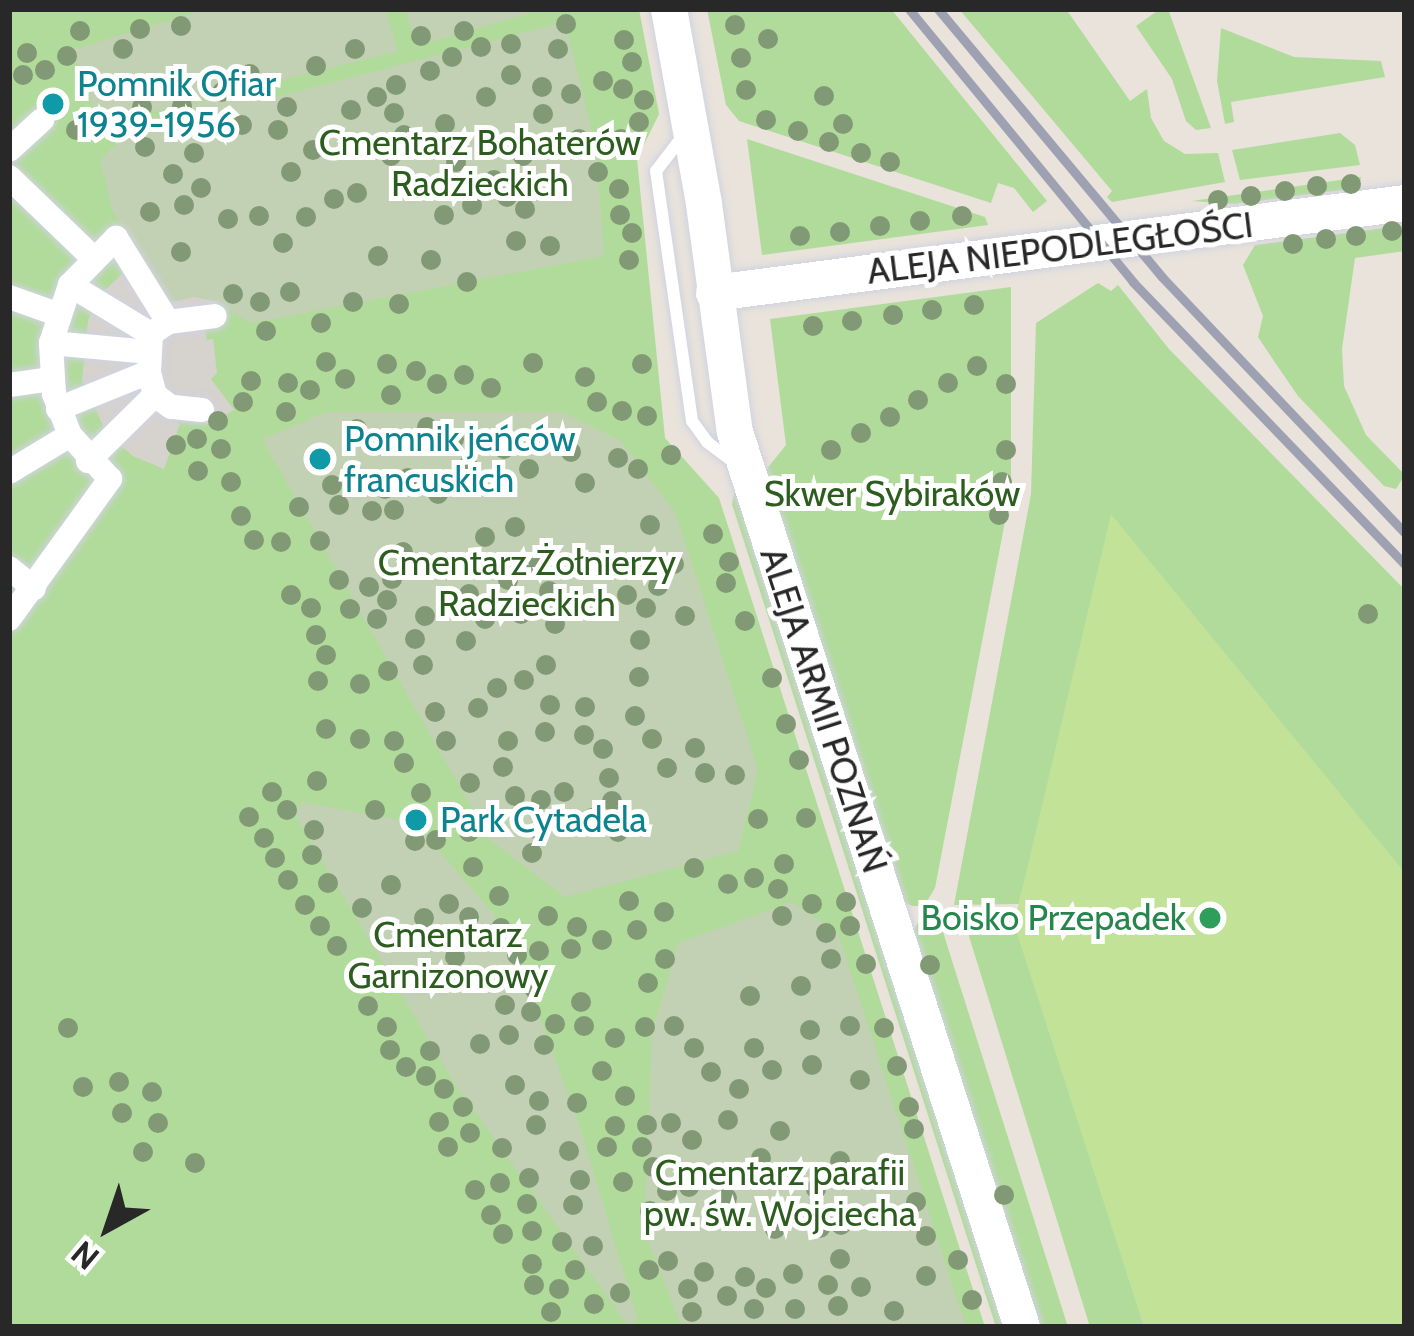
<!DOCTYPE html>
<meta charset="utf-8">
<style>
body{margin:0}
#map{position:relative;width:1414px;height:1336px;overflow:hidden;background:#e9e3db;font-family:Cabin,sans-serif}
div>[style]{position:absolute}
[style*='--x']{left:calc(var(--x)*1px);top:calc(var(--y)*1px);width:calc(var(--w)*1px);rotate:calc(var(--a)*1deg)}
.green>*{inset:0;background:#b1db9b}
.cemetery>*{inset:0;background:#c2d1b3}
.pitch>*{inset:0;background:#c2e298}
.plaza>*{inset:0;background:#d6d2cd}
.roads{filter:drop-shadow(0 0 3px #d0d3e0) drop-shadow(0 0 3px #d0d3e0)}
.lane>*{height:12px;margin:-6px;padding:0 6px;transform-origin:6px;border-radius:6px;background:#fff}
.street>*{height:24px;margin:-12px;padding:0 12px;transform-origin:12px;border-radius:12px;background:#fff}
.secondary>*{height:36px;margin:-18px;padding:0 18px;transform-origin:18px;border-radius:18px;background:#fff}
.rail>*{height:9px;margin:-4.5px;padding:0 4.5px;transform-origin:4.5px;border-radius:4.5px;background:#9ea1b1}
.trees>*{width:20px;height:20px;margin:-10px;border-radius:50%;background:#819974}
.dots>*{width:33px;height:33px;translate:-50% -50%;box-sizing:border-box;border:6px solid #fff;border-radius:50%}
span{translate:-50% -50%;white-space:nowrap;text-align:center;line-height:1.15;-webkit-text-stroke:10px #fff;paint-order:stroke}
.culture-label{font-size:36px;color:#0d838f}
.left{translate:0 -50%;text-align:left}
.park-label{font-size:36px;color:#2c5d1f}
.street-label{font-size:36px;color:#282828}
.leisure-label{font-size:36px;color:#27864d}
.right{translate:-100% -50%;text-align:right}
.frame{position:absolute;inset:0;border:12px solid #282828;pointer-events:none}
.north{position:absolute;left:48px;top:1168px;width:120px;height:120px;-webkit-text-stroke:9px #fff;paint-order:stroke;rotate:220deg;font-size:33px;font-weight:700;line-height:48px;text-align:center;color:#282828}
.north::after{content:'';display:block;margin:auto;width:42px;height:54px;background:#282828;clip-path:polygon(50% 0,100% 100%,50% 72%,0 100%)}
</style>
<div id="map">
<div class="green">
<div style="clip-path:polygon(9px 9px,639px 9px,659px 114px,637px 159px,665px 438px,719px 498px,985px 1327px,9px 1327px)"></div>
<div style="clip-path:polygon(707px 9px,891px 9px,1047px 201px,1033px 212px,1014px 188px,998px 183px,991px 203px,739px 121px,726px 105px)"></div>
<div style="clip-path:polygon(959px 9px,1066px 9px,1130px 101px,1147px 89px,1151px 118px,1164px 141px,1185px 154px,1218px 153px,1225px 182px,1112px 202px,1107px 197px,1112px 191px)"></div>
<div style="clip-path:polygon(1160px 9px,1168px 9px,1211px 128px,1196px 130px,1186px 121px,1172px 79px,1136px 26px)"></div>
<div style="clip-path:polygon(1221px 28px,1294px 57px,1381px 61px,1385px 77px,1231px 102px,1234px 122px,1225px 124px,1217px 81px)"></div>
<div style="clip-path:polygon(1340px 133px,1355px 145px,1360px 165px,1240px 180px,1232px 150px)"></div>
<div style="clip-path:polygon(747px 139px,985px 217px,988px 225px,762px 255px)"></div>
<div style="clip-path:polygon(1361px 177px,1359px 188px,1234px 204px,1192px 201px)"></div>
<div style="clip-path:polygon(1405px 225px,1405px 251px,1355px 258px,1342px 349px,1344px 386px,1366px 435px,1405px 475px,1396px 489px,1384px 486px,1298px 396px,1276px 364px,1258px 337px,1263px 316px,1243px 265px,1255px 245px)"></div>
<div style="clip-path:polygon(1098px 283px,1111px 291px,1118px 285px,1169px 349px,1405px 590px,1405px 935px,1021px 894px,1019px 904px,954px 905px,1031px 494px,1036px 323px)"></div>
<div style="clip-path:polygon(1011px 287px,1011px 490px,935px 888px,924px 906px,912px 906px,901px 900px,765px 471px,786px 445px,770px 319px)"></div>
<div style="clip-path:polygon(736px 485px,1007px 1327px,996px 1327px,732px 504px)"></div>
<div style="clip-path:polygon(964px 920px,1029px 922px,1226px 1327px,1090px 1327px)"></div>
<div style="clip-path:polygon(919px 921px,932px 921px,942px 929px,1068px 1327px,1038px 1327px,912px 933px)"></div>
</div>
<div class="cemetery">
<div style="clip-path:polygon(206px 9px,385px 9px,398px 51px,100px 125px,72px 50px)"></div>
<div style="clip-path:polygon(405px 9px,536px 9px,536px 11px,417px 46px)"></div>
<div style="clip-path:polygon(565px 22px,596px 147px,604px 256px,251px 323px,207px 298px,168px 304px,112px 209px,100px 160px,137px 124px,221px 95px,269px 99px)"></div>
<div style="clip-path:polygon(327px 412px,562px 412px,620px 440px,675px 512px,758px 769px,738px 851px,565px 897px,490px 840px,262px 439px)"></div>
<div style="clip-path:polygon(302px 802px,415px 823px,497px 918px,514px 948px,579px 1124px,638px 1320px,628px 1325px,456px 1086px,295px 815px)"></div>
<div style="clip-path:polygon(792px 902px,838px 933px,966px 1327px,682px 1327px,644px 1231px,652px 1033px,678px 943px)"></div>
</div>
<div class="pitch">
<div style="clip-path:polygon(1111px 514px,1405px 873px,1405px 1327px,1144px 1327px,1014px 924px)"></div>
</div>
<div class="plaza">
<div style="clip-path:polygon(126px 270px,168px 303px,194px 297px,219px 302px,205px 333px,207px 340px,213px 339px,217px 373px,211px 379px,234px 410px,209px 424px,175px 421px,180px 424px,164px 469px,133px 456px,107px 434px,82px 380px,88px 320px,102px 293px)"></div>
</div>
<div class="roads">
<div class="lane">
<div style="--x:683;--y:136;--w:44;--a:127.6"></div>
<div style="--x:656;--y:171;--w:253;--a:81.8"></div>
<div style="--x:692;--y:421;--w:26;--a:54"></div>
<div style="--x:707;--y:442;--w:35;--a:37"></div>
</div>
<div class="street">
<div style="--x:9;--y:150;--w:45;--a:-42.3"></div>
<div style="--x:9;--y:177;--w:115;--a:43.9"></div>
<div style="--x:70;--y:285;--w:95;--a:31.2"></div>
<div style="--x:9;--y:297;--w:51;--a:19.5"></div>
<div style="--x:51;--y:343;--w:99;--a:5.2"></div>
<div style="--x:9;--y:385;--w:42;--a:-8.1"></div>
<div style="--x:58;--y:409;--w:98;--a:-22.1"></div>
<div style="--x:202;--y:410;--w:31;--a:-174"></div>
<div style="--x:171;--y:407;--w:20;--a:-143"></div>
<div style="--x:155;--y:395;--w:24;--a:-105"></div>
<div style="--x:149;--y:372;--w:38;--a:-87"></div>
<div style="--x:151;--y:334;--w:21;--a:-35"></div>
<div style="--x:168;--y:322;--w:47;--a:-7.3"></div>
<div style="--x:88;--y:461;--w:94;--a:-44.6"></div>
<div style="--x:9;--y:472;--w:71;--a:-31.2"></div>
<div style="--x:9;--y:568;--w:32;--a:39"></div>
<div style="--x:9;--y:619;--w:173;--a:-54.2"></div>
<div style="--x:110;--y:479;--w:59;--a:-132.3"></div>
<div style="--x:70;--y:435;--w:44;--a:-111.3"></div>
<div style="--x:54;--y:394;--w:51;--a:-93.4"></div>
<div style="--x:51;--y:343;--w:61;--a:-71.9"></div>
<div style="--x:70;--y:285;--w:66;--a:-45.6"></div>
<div style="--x:116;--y:238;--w:99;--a:58.2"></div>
</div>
<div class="secondary">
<div style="--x:669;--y:9;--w:198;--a:79.8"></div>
<div style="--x:704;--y:204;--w:230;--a:82.3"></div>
<div style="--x:735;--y:432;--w:940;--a:72.22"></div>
<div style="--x:714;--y:293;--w:697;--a:-7.42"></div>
</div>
</div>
<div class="rail">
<div style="--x:909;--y:9;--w:353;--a:50.6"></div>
<div style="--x:1133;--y:282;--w:393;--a:46.1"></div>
<div style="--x:938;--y:9;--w:349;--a:50.1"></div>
<div style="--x:1162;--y:277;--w:353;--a:46.5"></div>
</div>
<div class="trees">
<div style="left:566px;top:24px"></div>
<div style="left:735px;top:25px"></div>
<div style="left:181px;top:26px"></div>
<div style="left:140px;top:29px"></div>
<div style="left:80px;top:31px"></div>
<div style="left:464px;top:31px"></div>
<div style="left:421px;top:36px"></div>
<div style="left:768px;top:39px"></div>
<div style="left:624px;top:40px"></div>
<div style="left:511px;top:44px"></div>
<div style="left:481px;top:47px"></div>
<div style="left:123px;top:49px"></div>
<div style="left:355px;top:49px"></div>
<div style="left:558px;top:49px"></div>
<div style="left:27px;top:53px"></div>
<div style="left:67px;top:56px"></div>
<div style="left:452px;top:57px"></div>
<div style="left:741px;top:58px"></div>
<div style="left:632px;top:62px"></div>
<div style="left:316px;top:66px"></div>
<div style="left:45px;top:70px"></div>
<div style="left:430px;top:71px"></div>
<div style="left:250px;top:74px"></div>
<div style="left:23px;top:75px"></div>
<div style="left:511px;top:75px"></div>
<div style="left:603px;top:81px"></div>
<div style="left:396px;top:85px"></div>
<div style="left:542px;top:87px"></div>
<div style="left:623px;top:89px"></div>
<div style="left:746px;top:90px"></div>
<div style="left:222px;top:92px"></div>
<div style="left:571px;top:94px"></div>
<div style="left:824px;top:96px"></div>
<div style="left:377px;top:97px"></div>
<div style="left:486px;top:97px"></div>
<div style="left:644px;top:100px"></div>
<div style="left:182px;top:106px"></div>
<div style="left:142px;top:107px"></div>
<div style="left:287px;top:107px"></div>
<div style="left:351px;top:110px"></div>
<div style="left:394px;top:113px"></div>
<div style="left:543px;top:114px"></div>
<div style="left:204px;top:118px"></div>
<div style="left:766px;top:120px"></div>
<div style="left:639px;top:122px"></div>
<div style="left:445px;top:124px"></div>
<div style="left:843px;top:124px"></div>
<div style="left:242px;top:125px"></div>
<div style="left:116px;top:127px"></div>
<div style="left:76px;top:130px"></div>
<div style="left:278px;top:130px"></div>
<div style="left:798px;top:131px"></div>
<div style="left:404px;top:135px"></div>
<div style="left:579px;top:139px"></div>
<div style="left:621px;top:139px"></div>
<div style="left:829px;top:142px"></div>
<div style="left:145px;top:147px"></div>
<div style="left:356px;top:148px"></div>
<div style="left:313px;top:150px"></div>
<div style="left:194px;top:153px"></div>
<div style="left:861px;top:153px"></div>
<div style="left:391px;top:156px"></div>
<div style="left:523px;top:156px"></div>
<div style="left:456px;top:162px"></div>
<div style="left:890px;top:162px"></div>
<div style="left:291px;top:172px"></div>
<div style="left:598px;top:172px"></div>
<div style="left:173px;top:174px"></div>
<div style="left:494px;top:180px"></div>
<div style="left:1351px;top:184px"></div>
<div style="left:1317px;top:186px"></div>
<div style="left:201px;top:188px"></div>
<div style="left:619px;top:189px"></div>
<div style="left:1285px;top:191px"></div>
<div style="left:357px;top:193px"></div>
<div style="left:1251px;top:196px"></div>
<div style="left:507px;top:197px"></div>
<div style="left:334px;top:199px"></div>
<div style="left:1218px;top:200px"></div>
<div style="left:184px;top:205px"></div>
<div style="left:472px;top:205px"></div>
<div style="left:525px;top:209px"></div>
<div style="left:150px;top:212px"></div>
<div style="left:444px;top:215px"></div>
<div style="left:620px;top:215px"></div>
<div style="left:259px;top:216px"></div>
<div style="left:962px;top:216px"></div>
<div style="left:306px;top:217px"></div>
<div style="left:228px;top:219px"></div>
<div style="left:920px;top:221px"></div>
<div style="left:880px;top:226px"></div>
<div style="left:1392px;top:231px"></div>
<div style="left:840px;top:232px"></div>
<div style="left:632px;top:233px"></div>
<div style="left:800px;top:236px"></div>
<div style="left:1356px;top:236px"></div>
<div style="left:1326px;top:239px"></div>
<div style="left:516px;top:241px"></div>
<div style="left:283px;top:243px"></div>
<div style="left:1293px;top:244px"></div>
<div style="left:550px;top:246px"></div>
<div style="left:181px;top:252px"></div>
<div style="left:378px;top:256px"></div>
<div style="left:431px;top:260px"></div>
<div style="left:629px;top:260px"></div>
<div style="left:467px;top:282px"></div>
<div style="left:290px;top:292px"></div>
<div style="left:233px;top:294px"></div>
<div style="left:260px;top:302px"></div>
<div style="left:353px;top:302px"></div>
<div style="left:399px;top:304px"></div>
<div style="left:974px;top:305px"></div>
<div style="left:932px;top:310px"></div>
<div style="left:893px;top:315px"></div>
<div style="left:852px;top:321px"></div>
<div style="left:321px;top:323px"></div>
<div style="left:813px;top:326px"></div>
<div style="left:266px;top:331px"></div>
<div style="left:326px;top:362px"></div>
<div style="left:533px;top:363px"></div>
<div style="left:387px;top:364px"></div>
<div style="left:642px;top:364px"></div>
<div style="left:977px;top:366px"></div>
<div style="left:416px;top:371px"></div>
<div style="left:464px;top:375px"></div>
<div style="left:585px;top:377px"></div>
<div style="left:345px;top:379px"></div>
<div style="left:251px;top:381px"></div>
<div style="left:288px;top:383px"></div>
<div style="left:948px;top:383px"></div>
<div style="left:437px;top:384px"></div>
<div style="left:1006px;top:384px"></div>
<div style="left:491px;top:388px"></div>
<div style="left:310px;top:390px"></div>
<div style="left:391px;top:395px"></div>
<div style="left:918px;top:400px"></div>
<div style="left:243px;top:402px"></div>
<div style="left:597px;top:402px"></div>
<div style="left:622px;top:411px"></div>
<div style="left:286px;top:412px"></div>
<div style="left:647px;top:416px"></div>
<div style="left:890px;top:417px"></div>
<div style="left:218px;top:421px"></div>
<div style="left:427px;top:427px"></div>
<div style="left:357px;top:429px"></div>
<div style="left:861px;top:433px"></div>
<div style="left:197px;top:439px"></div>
<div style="left:454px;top:439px"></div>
<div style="left:176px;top:445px"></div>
<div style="left:400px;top:445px"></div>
<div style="left:221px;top:449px"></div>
<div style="left:504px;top:449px"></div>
<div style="left:831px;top:450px"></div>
<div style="left:1006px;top:450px"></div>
<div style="left:571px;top:452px"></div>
<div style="left:671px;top:455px"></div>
<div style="left:618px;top:458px"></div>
<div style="left:468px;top:466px"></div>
<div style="left:529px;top:469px"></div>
<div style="left:638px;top:469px"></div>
<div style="left:198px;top:471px"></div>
<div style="left:408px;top:478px"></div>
<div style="left:231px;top:482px"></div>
<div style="left:1002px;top:482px"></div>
<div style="left:585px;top:483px"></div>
<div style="left:332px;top:485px"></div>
<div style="left:385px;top:489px"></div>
<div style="left:438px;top:494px"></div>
<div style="left:339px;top:505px"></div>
<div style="left:299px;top:507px"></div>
<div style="left:394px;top:510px"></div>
<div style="left:372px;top:511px"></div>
<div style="left:999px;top:515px"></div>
<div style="left:241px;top:516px"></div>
<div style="left:650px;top:525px"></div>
<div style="left:515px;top:527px"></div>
<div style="left:713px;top:534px"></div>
<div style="left:485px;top:537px"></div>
<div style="left:254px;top:540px"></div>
<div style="left:320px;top:541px"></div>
<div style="left:281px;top:542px"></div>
<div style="left:403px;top:552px"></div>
<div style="left:729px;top:562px"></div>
<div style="left:674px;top:564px"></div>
<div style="left:536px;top:565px"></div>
<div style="left:447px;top:570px"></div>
<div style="left:392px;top:579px"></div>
<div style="left:339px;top:580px"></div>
<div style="left:508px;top:580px"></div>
<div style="left:726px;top:583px"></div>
<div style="left:658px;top:586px"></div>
<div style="left:369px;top:587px"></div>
<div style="left:549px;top:591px"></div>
<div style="left:469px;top:594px"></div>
<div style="left:291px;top:595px"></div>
<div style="left:627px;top:595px"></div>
<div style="left:387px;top:600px"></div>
<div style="left:311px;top:608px"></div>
<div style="left:646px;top:608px"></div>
<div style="left:350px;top:609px"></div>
<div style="left:521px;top:614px"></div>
<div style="left:1368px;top:614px"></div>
<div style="left:425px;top:616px"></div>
<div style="left:685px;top:616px"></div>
<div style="left:377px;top:619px"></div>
<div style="left:485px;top:619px"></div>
<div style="left:745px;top:621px"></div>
<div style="left:555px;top:624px"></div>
<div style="left:316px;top:635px"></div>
<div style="left:415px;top:639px"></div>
<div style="left:640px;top:640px"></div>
<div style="left:466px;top:641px"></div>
<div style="left:326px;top:655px"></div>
<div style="left:423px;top:665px"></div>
<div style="left:546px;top:665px"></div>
<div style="left:388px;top:671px"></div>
<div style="left:639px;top:677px"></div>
<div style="left:772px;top:678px"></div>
<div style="left:524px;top:680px"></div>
<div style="left:318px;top:681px"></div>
<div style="left:360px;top:684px"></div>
<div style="left:497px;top:688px"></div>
<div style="left:550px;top:705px"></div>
<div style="left:585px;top:707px"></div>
<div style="left:478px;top:708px"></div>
<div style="left:435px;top:712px"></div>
<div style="left:635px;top:716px"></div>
<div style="left:786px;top:724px"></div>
<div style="left:326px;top:729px"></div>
<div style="left:545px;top:732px"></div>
<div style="left:584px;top:735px"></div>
<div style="left:360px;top:739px"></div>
<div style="left:652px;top:739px"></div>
<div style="left:394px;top:741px"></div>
<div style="left:446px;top:741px"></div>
<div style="left:508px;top:741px"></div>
<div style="left:695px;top:748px"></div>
<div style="left:603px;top:749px"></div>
<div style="left:799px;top:760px"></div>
<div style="left:404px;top:763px"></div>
<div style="left:503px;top:767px"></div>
<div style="left:667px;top:768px"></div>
<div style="left:705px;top:773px"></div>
<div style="left:735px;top:775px"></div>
<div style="left:609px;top:778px"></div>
<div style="left:317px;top:781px"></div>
<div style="left:470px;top:783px"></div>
<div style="left:272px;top:792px"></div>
<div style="left:564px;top:792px"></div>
<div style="left:421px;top:793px"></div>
<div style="left:515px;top:796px"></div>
<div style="left:541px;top:800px"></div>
<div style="left:612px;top:801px"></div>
<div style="left:287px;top:810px"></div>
<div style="left:375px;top:810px"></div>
<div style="left:249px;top:817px"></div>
<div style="left:592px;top:818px"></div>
<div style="left:806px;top:818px"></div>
<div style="left:758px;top:819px"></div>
<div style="left:564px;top:826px"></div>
<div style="left:314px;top:830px"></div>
<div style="left:539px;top:830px"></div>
<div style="left:469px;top:832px"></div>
<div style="left:618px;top:832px"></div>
<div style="left:264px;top:838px"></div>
<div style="left:436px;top:840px"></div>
<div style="left:415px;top:841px"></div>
<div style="left:532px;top:853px"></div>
<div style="left:312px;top:855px"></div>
<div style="left:275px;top:858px"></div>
<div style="left:784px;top:864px"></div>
<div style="left:473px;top:867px"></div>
<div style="left:694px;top:868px"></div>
<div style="left:754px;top:878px"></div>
<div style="left:288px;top:880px"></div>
<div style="left:328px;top:883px"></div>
<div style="left:728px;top:884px"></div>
<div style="left:391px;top:885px"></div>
<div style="left:778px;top:889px"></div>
<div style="left:499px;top:896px"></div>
<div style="left:629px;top:901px"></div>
<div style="left:846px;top:902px"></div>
<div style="left:449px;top:904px"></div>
<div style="left:812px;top:904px"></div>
<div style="left:305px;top:905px"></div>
<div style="left:362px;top:908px"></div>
<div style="left:664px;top:912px"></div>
<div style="left:548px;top:916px"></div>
<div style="left:782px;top:916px"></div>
<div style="left:469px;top:917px"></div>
<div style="left:424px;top:918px"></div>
<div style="left:320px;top:926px"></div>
<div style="left:850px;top:926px"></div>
<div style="left:577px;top:927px"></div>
<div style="left:501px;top:928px"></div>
<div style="left:637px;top:930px"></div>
<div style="left:826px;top:933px"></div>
<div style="left:602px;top:940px"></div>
<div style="left:337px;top:946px"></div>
<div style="left:571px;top:949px"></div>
<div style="left:539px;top:951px"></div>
<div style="left:517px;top:955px"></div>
<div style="left:455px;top:957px"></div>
<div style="left:665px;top:959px"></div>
<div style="left:831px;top:959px"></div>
<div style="left:866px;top:964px"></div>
<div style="left:930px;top:965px"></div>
<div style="left:357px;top:977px"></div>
<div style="left:648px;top:983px"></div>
<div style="left:801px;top:986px"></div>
<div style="left:535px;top:990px"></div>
<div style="left:750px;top:996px"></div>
<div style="left:581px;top:1002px"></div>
<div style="left:505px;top:1005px"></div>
<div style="left:368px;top:1006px"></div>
<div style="left:531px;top:1012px"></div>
<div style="left:555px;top:1024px"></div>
<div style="left:584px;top:1026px"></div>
<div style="left:674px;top:1026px"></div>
<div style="left:850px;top:1026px"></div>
<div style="left:387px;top:1027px"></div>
<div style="left:645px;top:1027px"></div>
<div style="left:68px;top:1028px"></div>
<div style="left:884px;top:1028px"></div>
<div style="left:810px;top:1030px"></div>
<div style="left:509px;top:1035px"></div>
<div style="left:615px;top:1038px"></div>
<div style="left:480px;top:1044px"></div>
<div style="left:544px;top:1045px"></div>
<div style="left:694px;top:1048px"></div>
<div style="left:754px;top:1048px"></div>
<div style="left:390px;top:1050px"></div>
<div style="left:430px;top:1051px"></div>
<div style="left:812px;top:1065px"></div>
<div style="left:897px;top:1066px"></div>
<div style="left:406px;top:1067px"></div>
<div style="left:772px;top:1070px"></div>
<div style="left:602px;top:1071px"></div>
<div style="left:711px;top:1072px"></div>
<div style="left:426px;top:1076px"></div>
<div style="left:860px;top:1080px"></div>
<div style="left:119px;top:1082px"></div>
<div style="left:515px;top:1085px"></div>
<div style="left:83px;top:1087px"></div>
<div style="left:444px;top:1089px"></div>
<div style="left:739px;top:1089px"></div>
<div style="left:152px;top:1092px"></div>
<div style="left:625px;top:1096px"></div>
<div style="left:539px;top:1101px"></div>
<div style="left:577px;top:1103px"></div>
<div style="left:463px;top:1107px"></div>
<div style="left:909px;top:1107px"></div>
<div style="left:122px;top:1113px"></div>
<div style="left:728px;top:1120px"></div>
<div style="left:439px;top:1122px"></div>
<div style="left:158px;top:1123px"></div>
<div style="left:671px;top:1123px"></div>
<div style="left:536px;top:1125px"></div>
<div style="left:647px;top:1125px"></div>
<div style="left:615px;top:1126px"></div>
<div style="left:914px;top:1129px"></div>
<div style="left:780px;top:1131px"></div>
<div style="left:470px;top:1133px"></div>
<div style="left:692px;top:1140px"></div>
<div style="left:448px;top:1147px"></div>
<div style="left:607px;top:1147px"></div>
<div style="left:642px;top:1147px"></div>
<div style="left:502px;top:1148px"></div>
<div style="left:569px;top:1151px"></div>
<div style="left:143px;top:1152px"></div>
<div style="left:761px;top:1158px"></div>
<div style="left:840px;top:1161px"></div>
<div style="left:195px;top:1163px"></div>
<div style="left:653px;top:1167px"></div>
<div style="left:529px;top:1178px"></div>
<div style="left:771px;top:1178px"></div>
<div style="left:580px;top:1180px"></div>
<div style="left:623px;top:1182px"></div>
<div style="left:500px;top:1183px"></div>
<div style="left:689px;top:1187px"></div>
<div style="left:816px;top:1189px"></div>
<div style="left:475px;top:1190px"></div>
<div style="left:667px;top:1191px"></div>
<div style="left:1004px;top:1195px"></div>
<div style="left:727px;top:1198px"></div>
<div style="left:916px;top:1202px"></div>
<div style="left:527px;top:1204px"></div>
<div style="left:573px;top:1205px"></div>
<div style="left:650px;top:1211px"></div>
<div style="left:491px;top:1215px"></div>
<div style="left:673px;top:1218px"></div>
<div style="left:877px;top:1221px"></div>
<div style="left:841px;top:1225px"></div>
<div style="left:820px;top:1228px"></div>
<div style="left:775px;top:1229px"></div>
<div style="left:532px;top:1231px"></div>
<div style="left:503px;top:1234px"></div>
<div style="left:926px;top:1236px"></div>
<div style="left:562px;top:1242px"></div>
<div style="left:593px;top:1246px"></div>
<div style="left:840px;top:1259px"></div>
<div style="left:958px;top:1260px"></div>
<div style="left:668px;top:1261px"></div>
<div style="left:532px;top:1264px"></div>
<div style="left:575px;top:1270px"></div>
<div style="left:649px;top:1270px"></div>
<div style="left:704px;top:1272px"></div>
<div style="left:793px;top:1274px"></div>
<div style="left:926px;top:1276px"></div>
<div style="left:745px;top:1277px"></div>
<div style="left:534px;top:1285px"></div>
<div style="left:828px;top:1285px"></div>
<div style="left:861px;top:1287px"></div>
<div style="left:766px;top:1288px"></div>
<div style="left:559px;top:1289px"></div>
<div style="left:688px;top:1289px"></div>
<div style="left:620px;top:1293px"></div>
<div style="left:727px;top:1296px"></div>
<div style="left:972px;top:1300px"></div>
<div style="left:594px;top:1304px"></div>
<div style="left:838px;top:1306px"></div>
<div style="left:754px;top:1309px"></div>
<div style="left:795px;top:1309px"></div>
<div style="left:894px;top:1311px"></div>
<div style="left:551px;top:1312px"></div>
<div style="left:692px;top:1312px"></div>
</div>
<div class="dots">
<div style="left:53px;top:104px;background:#0f9aa8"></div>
<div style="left:320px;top:459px;background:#0f9aa8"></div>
<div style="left:416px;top:820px;background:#0f9aa8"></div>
<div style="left:1210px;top:918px;background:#2e9e5b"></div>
</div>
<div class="culture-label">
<span class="left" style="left:77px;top:104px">Pomnik Ofiar<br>1939-1956</span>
<span class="left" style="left:344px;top:459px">Pomnik jeńców<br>francuskich</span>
<span class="left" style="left:440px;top:820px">Park Cytadela</span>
</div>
<div class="park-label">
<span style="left:480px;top:163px">Cmentarz Bohaterów<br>Radzieckich</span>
<span style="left:892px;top:494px">Skwer Sybiraków</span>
<span style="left:527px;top:583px">Cmentarz Żołnierzy<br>Radzieckich</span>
<span style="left:448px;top:955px">Cmentarz<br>Garnizonowy</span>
<span style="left:780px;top:1193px">Cmentarz parafii<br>pw. św. Wojciecha</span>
</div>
<div class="street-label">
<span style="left:1060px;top:248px;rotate:-7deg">ALEJA NIEPODLEGŁOŚCI</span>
<span style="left:824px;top:710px;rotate:72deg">ALEJA ARMII POZNAŃ</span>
</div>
<div class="leisure-label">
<span class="right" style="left:1186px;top:918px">Boisko Przepadek</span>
</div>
<div class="frame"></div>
<div class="north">N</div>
</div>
